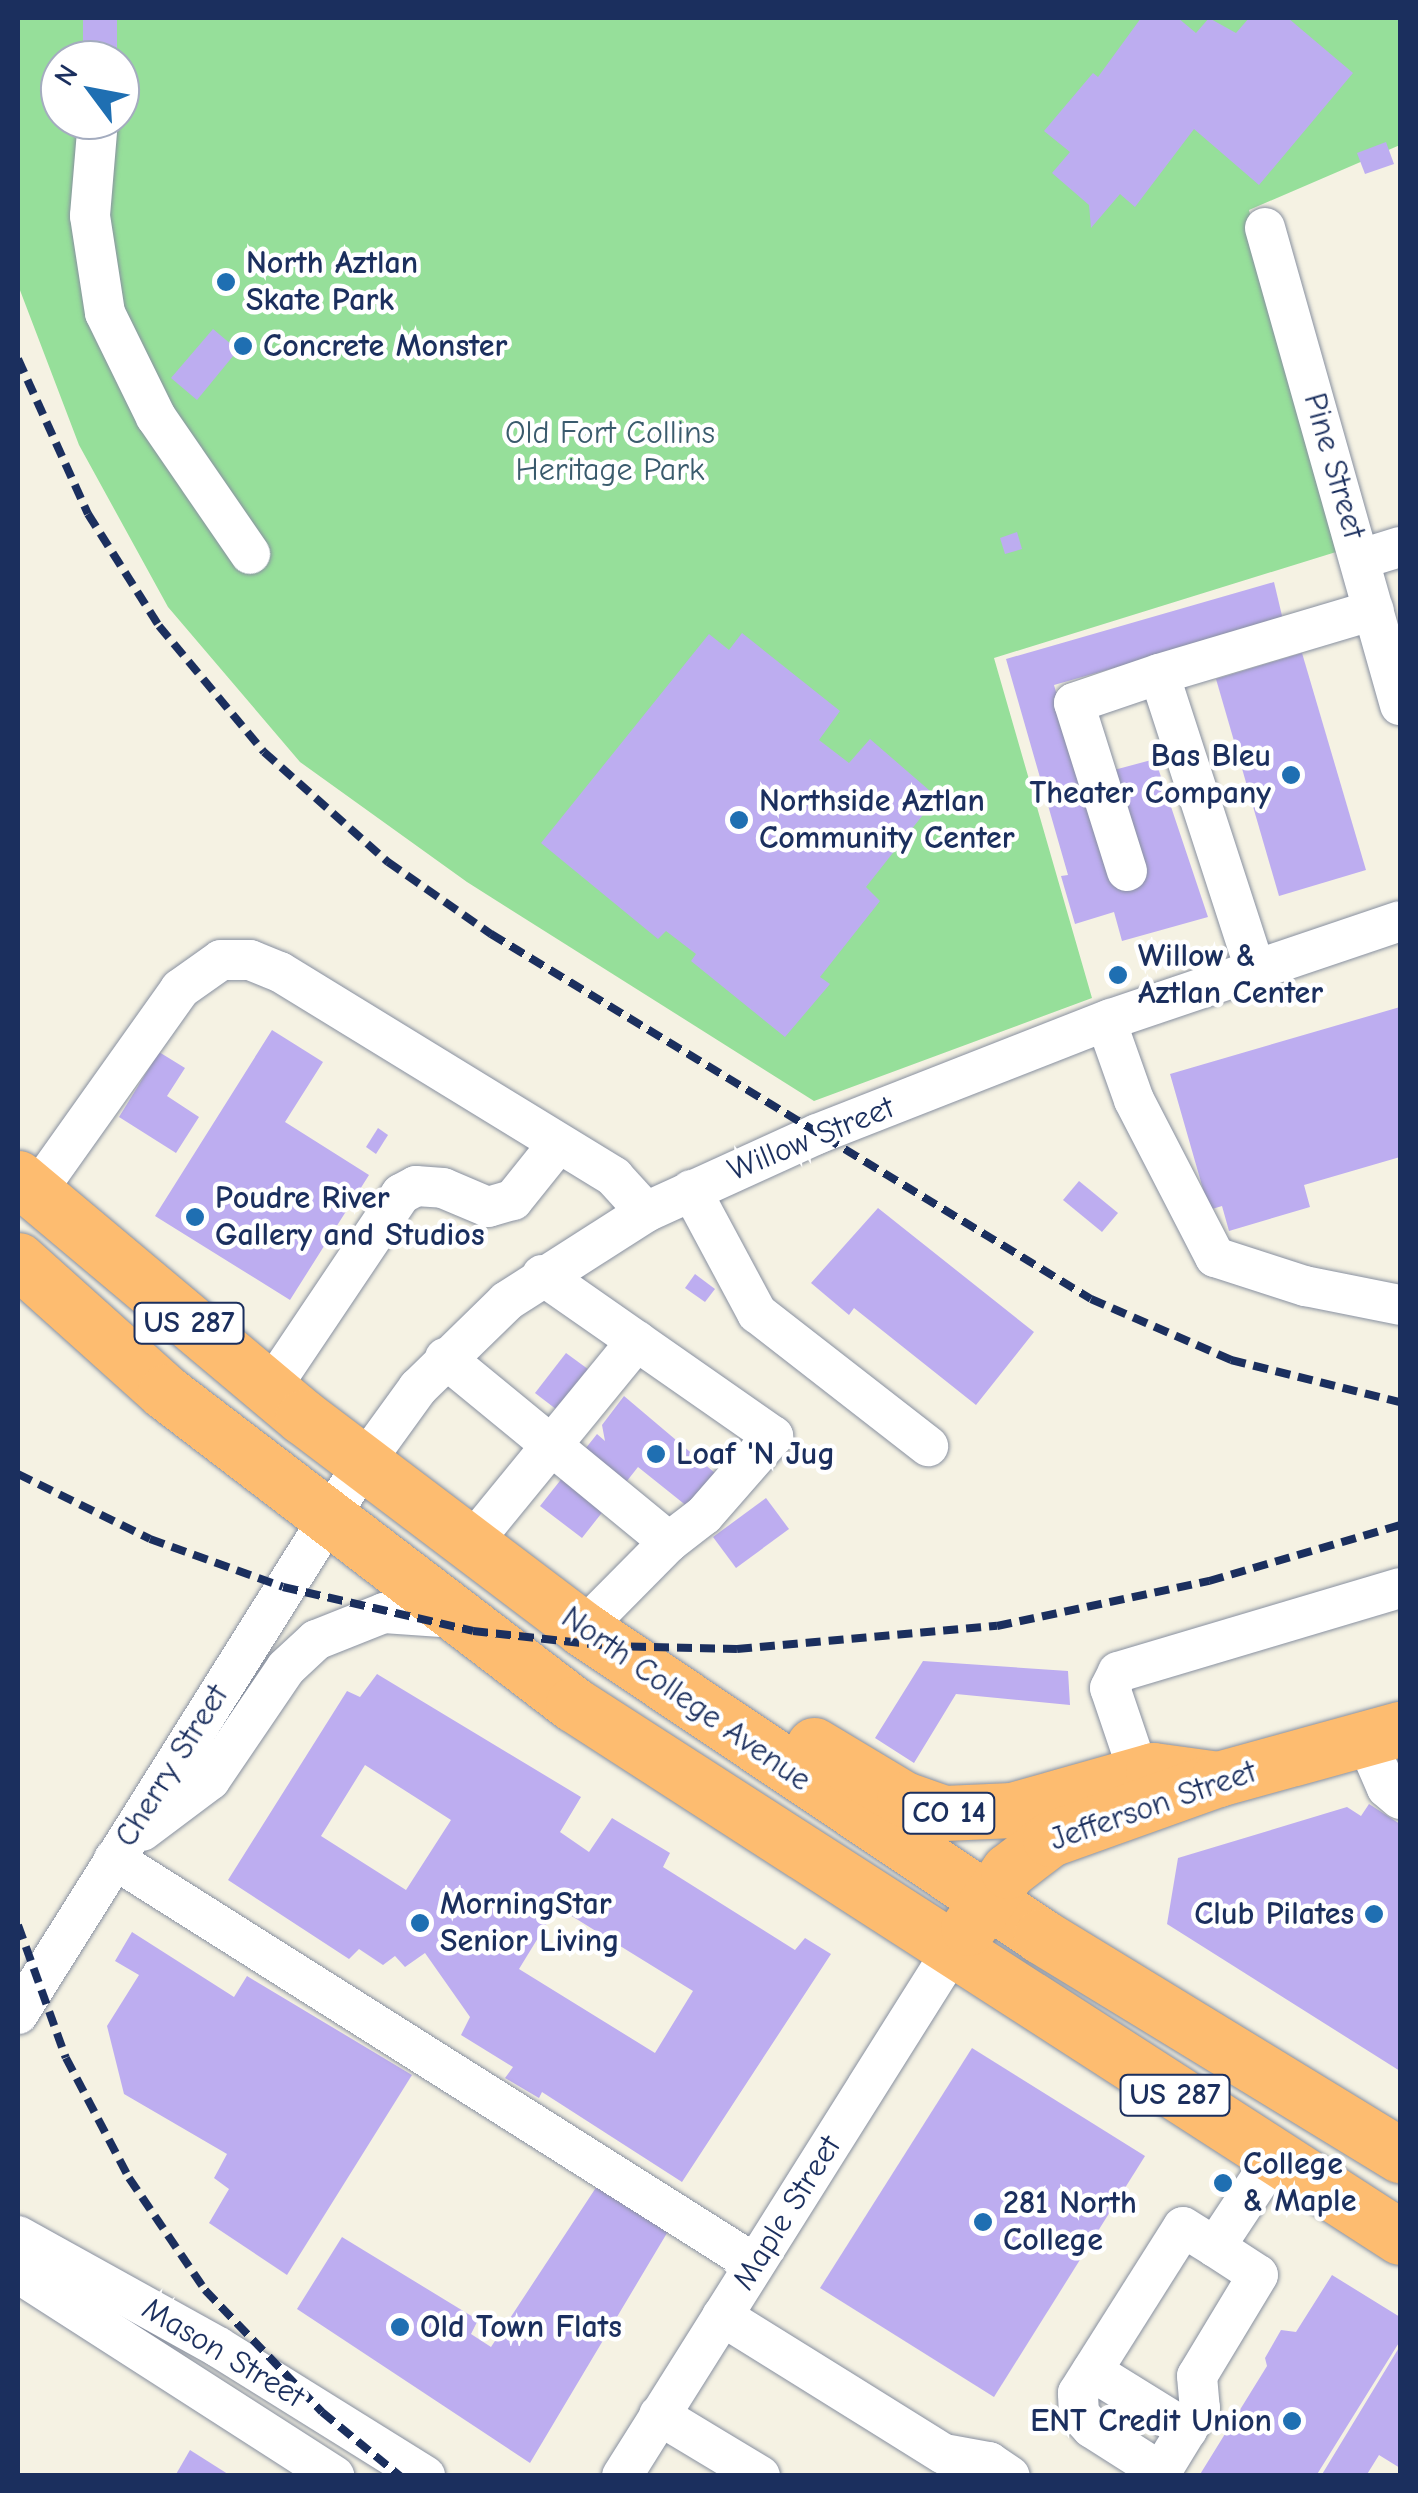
<!DOCTYPE html>
<style>
body{margin:0}
#map{position:relative;width:1418px;height:2493px;overflow:hidden;background:#f5f2e3;font-family:"Comic Neue",sans-serif}
div>[style]{position:absolute}
[style*='--x']{left:calc(var(--x)*1px);top:calc(var(--y)*1px);width:calc(var(--w)*1px);rotate:calc(var(--a)*1deg)}
.green>*{inset:0;background:#96df9a}
.building>*{inset:0;background:#bdadf0}
.roads{filter:drop-shadow(0 0 2px #8890a0) drop-shadow(0 0 2px #8890a0)}
.minor>*{height:40px;margin:-20px;padding:0 20px;transform-origin:20px;border-radius:20px;background:#fff}
.highway>*{height:55px;margin:-27.5px;padding:0 27.5px;transform-origin:27.5px;border-radius:27.5px;background:#fdbc70}
.rail>*{height:8px;margin-top:-4px;transform-origin:0;background:repeating-linear-gradient(90deg,#1b2f5e 0 15px,transparent 0 23px)}
.dots>*{width:28px;height:28px;translate:-50% -50%;box-sizing:border-box;border:5px solid #fff;border-radius:50%}
span{translate:-50% -50%;white-space:nowrap;text-align:center;line-height:1.15;-webkit-text-stroke:9px #fff;paint-order:stroke}
.shield-label span{padding:2px 8px;background:#fff;border:2px solid;border-radius:8px;-webkit-text-stroke-width:0}
.shield-label{font-size:30px;color:#1b2f5e;font-weight:700}
.poi-label{font-size:32px;color:#1b2f5e;font-weight:700}
.left{translate:0 -50%;text-align:left}
.right{translate:-100% -50%;text-align:right}
.park-label{font-size:32px;color:#3a5b6d}
.street-label{font-size:32px;color:#1b2f5e}
.frame{position:absolute;inset:0;border:20px solid #1b2f5e;pointer-events:none}
.north{position:absolute;left:40px;top:40px;width:100px;height:100px;box-sizing:border-box;background:#fff;border:2px solid #a4acbf;border-radius:50%;rotate:302deg;font-size:28px;font-weight:700;line-height:40px;text-align:center;color:#1b2f5e}
.north::after{content:'';display:block;margin:auto;width:35px;height:45px;background:#1f6fb2;clip-path:polygon(50% 0,100% 100%,50% 72%,0 100%)}
</style>
<div id="map">
<div class="green">
<div style="clip-path:polygon(evenodd,18px 18px,1400px 18px,1400px 145px,1249px 210px,1336px 552px,994px 658px,1092px 998px,814px 1101px,467px 882px,300px 762px,168px 607px,79px 445px,18px 285px,18px 18px,60px 60px,120px 60px,120px 120px,60px 120px,60px 60px)"></div>
</div>
<div class="building">
<div style="clip-path:polygon(83px 18px,117px 18px,117px 60px,83px 60px)"></div>
<div style="clip-path:polygon(1141px 18px,1178px 18px,1196px 33px,1209px 18px,1236px 33px,1249px 18px,1288px 18px,1353px 73px,1259px 185px,1194px 129px,1135px 207px,1120px 194px,1091px 228px,1089px 205px,1052px 173px,1070px 152px,1044px 131px,1093px 73px,1098px 77px)"></div>
<div style="clip-path:polygon(1386px 142px,1394px 164px,1365px 174px,1357px 153px)"></div>
<div style="clip-path:polygon(213px 329px,238px 350px,197px 400px,171px 378px)"></div>
<div style="clip-path:polygon(1017px 532px,1022px 549px,1005px 554px,1000px 538px)"></div>
<div style="clip-path:polygon(1274px 582px,1283px 620px,1054px 685px,1110px 880px,1114px 770px,1155px 759px,1208px 917px,1122px 941px,1114px 912px,1075px 924px,1061px 876px,1068px 875px,1006px 659px)"></div>
<div style="clip-path:polygon(742px 633px,840px 711px,819px 740px,849px 763px,870px 739px,937px 797px,866px 887px,880px 901px,820px 977px,830px 984px,785px 1037px,691px 961px,696px 954px,666px 931px,658px 939px,541px 843px,709px 634px,729px 650px)"></div>
<div style="clip-path:polygon(1302px 653px,1366px 870px,1279px 896px,1216px 679px)"></div>
<div style="clip-path:polygon(1400px 1007px,1400px 1157px,1304px 1185px,1310px 1207px,1229px 1231px,1222px 1206px,1209px 1210px,1170px 1074px)"></div>
<div style="clip-path:polygon(272px 1030px,323px 1062px,285px 1122px,369px 1175px,290px 1300px,155px 1216px)"></div>
<div style="clip-path:polygon(159px 1052px,185px 1068px,167px 1096px,199px 1117px,176px 1153px,119px 1117px)"></div>
<div style="clip-path:polygon(378px 1128px,388px 1135px,376px 1154px,366px 1147px)"></div>
<div style="clip-path:polygon(1079px 1181px,1118px 1213px,1102px 1232px,1063px 1200px)"></div>
<div style="clip-path:polygon(878px 1208px,1034px 1332px,976px 1405px,854px 1308px,849px 1315px,811px 1283px)"></div>
<div style="clip-path:polygon(695px 1274px,715px 1289px,705px 1302px,685px 1288px)"></div>
<div style="clip-path:polygon(566px 1353px,596px 1375px,565px 1416px,535px 1393px)"></div>
<div style="clip-path:polygon(624px 1396px,715px 1473px,688px 1507px,638px 1467px,582px 1538px,540px 1506px,597px 1434px,605px 1441px,602px 1425px)"></div>
<div style="clip-path:polygon(766px 1498px,789px 1529px,736px 1568px,713px 1537px)"></div>
<div style="clip-path:polygon(923px 1661px,1068px 1671px,1070px 1705px,956px 1694px,914px 1763px,875px 1738px)"></div>
<div style="clip-path:polygon(evenodd,377px 1674px,581px 1797px,560px 1832px,589px 1852px,612px 1818px,670px 1853px,663px 1867px,795px 1950px,805px 1938px,831px 1954px,682px 2182px,542px 2092px,539px 2098px,505px 2078px,513px 2067px,461px 2035px,470px 2017px,425px 1953px,405px 1967px,395px 1956px,383px 1965px,359px 1949px,349px 1959px,228px 1880px,347px 1691px,360px 1697px,377px 1674px,365px 1765px,451px 1820px,406px 1890px,321px 1836px,365px 1765px,377px 1674px,557px 1907px,693px 1991px,655px 2053px,519px 1969px,557px 1907px)"></div>
<div style="clip-path:polygon(1369px 1804px,1400px 1824px,1400px 2071px,1167px 1924px,1178px 1858px,1347px 1807px,1361px 1816px)"></div>
<div style="clip-path:polygon(132px 1932px,234px 1997px,247px 1976px,412px 2075px,287px 2275px,209px 2223px,229px 2189px,214px 2178px,227px 2154px,124px 2094px,107px 2026px,139px 1975px,115px 1961px)"></div>
<div style="clip-path:polygon(972px 2048px,1145px 2156px,994px 2397px,820px 2288px)"></div>
<div style="clip-path:polygon(599px 2183px,670px 2228px,530px 2463px,297px 2309px,342px 2237px,478px 2320px,471px 2334px,491px 2347px)"></div>
<div style="clip-path:polygon(1332px 2275px,1400px 2317px,1400px 2341px,1316px 2476px,1199px 2476px,1267px 2366px,1265px 2358px,1281px 2330px,1296px 2332px)"></div>
<div style="clip-path:polygon(1400px 2346px,1400px 2468px,1379px 2455px,1366px 2476px,1321px 2476px)"></div>
<div style="clip-path:polygon(190px 2450px,231px 2476px,175px 2476px)"></div>
</div>
<div class="roads">
<div class="minor">
<div style="--x:98;--y:120;--w:96;--a:94.8"></div>
<div style="--x:90;--y:216;--w:98;--a:81.2"></div>
<div style="--x:105;--y:313;--w:116;--a:63.9"></div>
<div style="--x:156;--y:417;--w:166;--a:55.5"></div>
<div style="--x:1265;--y:228;--w:496;--a:74.2"></div>
<div style="--x:1361;--y:559;--w:41;--a:-17.1"></div>
<div style="--x:1127;--y:871;--w:176;--a:-107.5"></div>
<div style="--x:1074;--y:703;--w:90;--a:-18.8"></div>
<div style="--x:1255;--y:969;--w:310;--a:-108"></div>
<div style="--x:1159;--y:674;--w:224;--a:-16.6"></div>
<div style="--x:1106;--y:1021;--w:84;--a:70.5"></div>
<div style="--x:1134;--y:1100;--w:177;--a:62.7"></div>
<div style="--x:1215;--y:1257;--w:95;--a:17.9"></div>
<div style="--x:1305;--y:1286;--w:97;--a:11.3"></div>
<div style="--x:691;--y:1190;--w:140;--a:61.8"></div>
<div style="--x:757;--y:1313;--w:217;--a:37.9"></div>
<div style="--x:36;--y:1192;--w:249;--a:-54.6"></div>
<div style="--x:180;--y:989;--w:50;--a:-35.3"></div>
<div style="--x:221;--y:960;--w:29;--a:0"></div>
<div style="--x:250;--y:960;--w:32;--a:22"></div>
<div style="--x:280;--y:972;--w:392;--a:31.5"></div>
<div style="--x:614;--y:1177;--w:47;--a:47.6"></div>
<div style="--x:542;--y:1275;--w:282;--a:34.9"></div>
<div style="--x:773;--y:1436;--w:105;--a:131.1"></div>
<div style="--x:704;--y:1515;--w:44;--a:142.4"></div>
<div style="--x:445;--y:1358;--w:290;--a:39.4"></div>
<div style="--x:669;--y:1542;--w:122;--a:134.7"></div>
<div style="--x:270;--y:1389;--w:235;--a:-56.1"></div>
<div style="--x:401;--y:1194;--w:17;--a:-28"></div>
<div style="--x:416;--y:1186;--w:27;--a:4"></div>
<div style="--x:443;--y:1188;--w:49;--a:22.9"></div>
<div style="--x:488;--y:1207;--w:26;--a:-16"></div>
<div style="--x:513;--y:1200;--w:70;--a:-51.3"></div>
<div style="--x:469;--y:1546;--w:265;--a:-50.7"></div>
<div style="--x:1366;--y:1740;--w:52;--a:66.4"></div>
<div style="--x:1387;--y:1788;--w:17;--a:40"></div>
<div style="--x:1148;--y:1800;--w:118;--a:-108.7"></div>
<div style="--x:1110;--y:1688;--w:18;--a:-63"></div>
<div style="--x:1118;--y:1672;--w:294;--a:-16.6"></div>
<div style="--x:142;--y:1831;--w:85;--a:-36.9"></div>
<div style="--x:210;--y:1780;--w:135;--a:-55.8"></div>
<div style="--x:286;--y:1668;--w:41;--a:-43"></div>
<div style="--x:316;--y:1640;--w:73;--a:-21.7"></div>
<div style="--x:384;--y:1613;--w:72;--a:4"></div>
<div style="--x:114;--y:1859;--w:758;--a:32.29"></div>
<div style="--x:18;--y:2014;--w:649;--a:-57.9"></div>
<div style="--x:363;--y:1464;--w:94;--a:-54.1"></div>
<div style="--x:418;--y:1388;--w:124;--a:-44.3"></div>
<div style="--x:507;--y:1301;--w:165;--a:-32.6"></div>
<div style="--x:646;--y:1212;--w:188;--a:-24.5"></div>
<div style="--x:817;--y:1134;--w:316;--a:-21.4"></div>
<div style="--x:1111;--y:1019;--w:305;--a:-18.7"></div>
<div style="--x:18;--y:2236;--w:229;--a:29"></div>
<div style="--x:218;--y:2347;--w:244;--a:31.9"></div>
<div style="--x:1215;--y:2247;--w:51;--a:33.1"></div>
<div style="--x:1258;--y:2275;--w:118;--a:121.1"></div>
<div style="--x:1197;--y:2376;--w:32;--a:85"></div>
<div style="--x:1200;--y:2408;--w:75;--a:121.4"></div>
<div style="--x:1161;--y:2472;--w:82;--a:-147.5"></div>
<div style="--x:1092;--y:2428;--w:19;--a:-133"></div>
<div style="--x:1079;--y:2414;--w:21;--a:-93"></div>
<div style="--x:1078;--y:2393;--w:196;--a:-57.7"></div>
<div style="--x:1183;--y:2227;--w:38;--a:32"></div>
<div style="--x:1215;--y:2247;--w:107;--a:-56.5"></div>
<div style="--x:18;--y:2273;--w:376;--a:32.7"></div>
<div style="--x:722;--y:2316;--w:261;--a:31.9"></div>
<div style="--x:944;--y:2454;--w:46;--a:10.1"></div>
<div style="--x:989;--y:2462;--w:25;--a:34"></div>
<div style="--x:1092;--y:2371;--w:112;--a:31.8"></div>
<div style="--x:659;--y:2415;--w:118;--a:31.1"></div>
<div style="--x:622;--y:2476;--w:620;--a:-57.85"></div>
</div>
<div class="highway">
<div style="--x:18;--y:1178;--w:372;--a:40"></div>
<div style="--x:303;--y:1417;--w:351;--a:37.1"></div>
<div style="--x:583;--y:1629;--w:551;--a:33.83"></div>
<div style="--x:1041;--y:1936;--w:421;--a:31.4"></div>
<div style="--x:18;--y:1260;--w:198;--a:41.9"></div>
<div style="--x:165;--y:1392;--w:514;--a:37.41"></div>
<div style="--x:573;--y:1704;--w:984;--a:32.8"></div>
<div style="--x:814;--y:1745;--w:105;--a:31"></div>
<div style="--x:904;--y:1799;--w:42;--a:19.3"></div>
<div style="--x:944;--y:1813;--w:68;--a:-2.5"></div>
<div style="--x:1012;--y:1810;--w:147;--a:-15.8"></div>
<div style="--x:1153;--y:1770;--w:66;--a:7.9"></div>
<div style="--x:968;--y:1928;--w:70;--a:-54.9"></div>
<div style="--x:1008;--y:1871;--w:53;--a:-37.3"></div>
<div style="--x:1050;--y:1839;--w:178;--a:-19.7"></div>
<div style="--x:1218;--y:1779;--w:189;--a:-15.4"></div>
</div>
</div>
<div class="rail">
<div style="--x:18;--y:359;--w:170;--a:65.7"></div>
<div style="--x:88;--y:514;--w:133;--a:57.6"></div>
<div style="--x:159;--y:626;--w:164;--a:50.2"></div>
<div style="--x:264;--y:752;--w:166;--a:41.6"></div>
<div style="--x:388;--y:862;--w:126;--a:35"></div>
<div style="--x:491;--y:934;--w:702;--a:31.31"></div>
<div style="--x:1091;--y:1299;--w:153;--a:23.5"></div>
<div style="--x:1231;--y:1360;--w:174;--a:14"></div>
<div style="--x:18;--y:1474;--w:147;--a:26.2"></div>
<div style="--x:150;--y:1539;--w:141;--a:19.8"></div>
<div style="--x:283;--y:1587;--w:195;--a:13"></div>
<div style="--x:473;--y:1631;--w:136;--a:6.3"></div>
<div style="--x:608;--y:1646;--w:129;--a:1.3"></div>
<div style="--x:737;--y:1649;--w:261;--a:-5.1"></div>
<div style="--x:997;--y:1626;--w:217;--a:-12"></div>
<div style="--x:1209;--y:1581;--w:199;--a:-16.3"></div>
<div style="--x:18;--y:1925;--w:141;--a:70.2"></div>
<div style="--x:66;--y:2058;--w:136;--a:62.3"></div>
<div style="--x:129;--y:2178;--w:135;--a:55.8"></div>
<div style="--x:205;--y:2290;--w:169;--a:46.2"></div>
<div style="--x:322;--y:2412;--w:101;--a:39.4"></div>
</div>
<div class="dots">
<div style="left:226px;top:282px;background:#1f6fb2"></div>
<div style="left:243px;top:346px;background:#1f6fb2"></div>
<div style="left:1291px;top:775px;background:#1f6fb2"></div>
<div style="left:739px;top:820px;background:#1f6fb2"></div>
<div style="left:1118px;top:975px;background:#1f6fb2"></div>
<div style="left:195px;top:1217px;background:#1f6fb2"></div>
<div style="left:656px;top:1454px;background:#1f6fb2"></div>
<div style="left:1374px;top:1914px;background:#1f6fb2"></div>
<div style="left:420px;top:1923px;background:#1f6fb2"></div>
<div style="left:1223px;top:2183px;background:#1f6fb2"></div>
<div style="left:983px;top:2222px;background:#1f6fb2"></div>
<div style="left:400px;top:2327px;background:#1f6fb2"></div>
<div style="left:1292px;top:2421px;background:#1f6fb2"></div>
</div>
<div class="shield-label">
<span style="left:189px;top:1323px">US 287</span>
<span style="left:949px;top:1813px">CO 14</span>
<span style="left:1175px;top:2095px">US 287</span>
</div>
<div class="poi-label">
<span class="left" style="left:246px;top:282px">North Aztlan<br>Skate Park</span>
<span class="left" style="left:263px;top:346px">Concrete Monster</span>
<span class="right" style="left:1271px;top:775px">Bas Bleu<br>Theater Company</span>
<span class="left" style="left:759px;top:820px">Northside Aztlan<br>Community Center</span>
<span class="left" style="left:1138px;top:975px">Willow &amp;<br>Aztlan Center</span>
<span class="left" style="left:215px;top:1217px">Poudre River<br>Gallery and Studios</span>
<span class="left" style="left:676px;top:1454px">Loaf 'N Jug</span>
<span class="left" style="left:440px;top:1923px">MorningStar<br>Senior Living</span>
<span class="right" style="left:1354px;top:1914px">Club Pilates</span>
<span class="left" style="left:1243px;top:2183px">College<br>&amp; Maple</span>
<span class="left" style="left:1003px;top:2222px">281 North<br>College</span>
<span class="left" style="left:420px;top:2327px">Old Town Flats</span>
<span class="right" style="left:1272px;top:2421px">ENT Credit Union</span>
</div>
<div class="park-label">
<span style="left:610px;top:452px">Old Fort Collins<br>Heritage Park</span>
</div>
<div class="street-label">
<span style="left:1334px;top:466px;rotate:74deg">Pine Street</span>
<span style="left:811px;top:1139px;rotate:-22deg">Willow Street</span>
<span style="left:686px;top:1699px;rotate:35deg">North College Avenue</span>
<span style="left:172px;top:1766px;rotate:-58deg">Cherry Street</span>
<span style="left:1153px;top:1806px;rotate:-19deg">Jefferson Street</span>
<span style="left:787px;top:2213px;rotate:-58deg">Maple Street</span>
<span style="left:223px;top:2353px;rotate:31deg">Mason Street</span>
</div>
<div class="frame"></div>
<div class="north">N</div>
</div>
